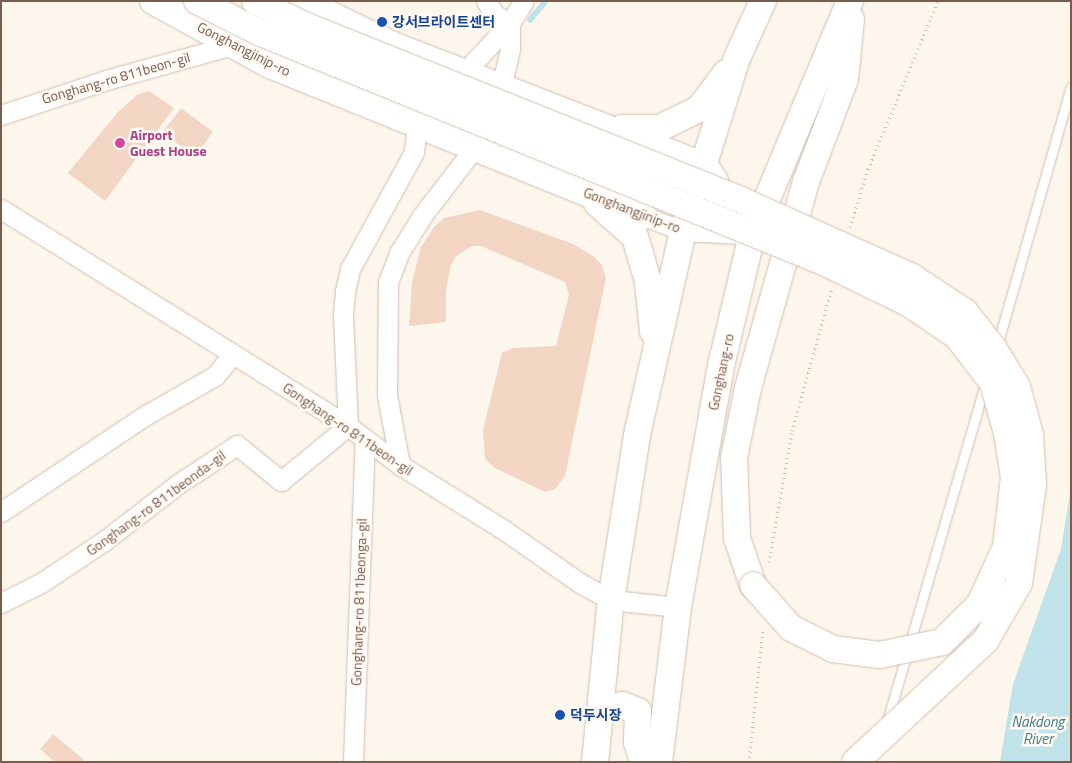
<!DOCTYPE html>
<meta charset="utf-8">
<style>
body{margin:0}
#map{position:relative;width:1072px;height:763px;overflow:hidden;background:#fdf6ec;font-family:"Titillium Web","Noto Sans KR",sans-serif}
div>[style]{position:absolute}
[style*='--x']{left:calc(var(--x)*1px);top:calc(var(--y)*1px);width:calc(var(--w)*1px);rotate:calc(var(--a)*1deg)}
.water>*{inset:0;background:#bfe3e8}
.stream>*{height:5.5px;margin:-2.75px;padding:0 2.75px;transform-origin:2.75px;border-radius:2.75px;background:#bfe3e8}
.building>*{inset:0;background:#f3d5c3}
.path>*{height:3px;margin-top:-1.5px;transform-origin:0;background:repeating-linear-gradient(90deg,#d9b8a5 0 1px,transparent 0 5px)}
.roads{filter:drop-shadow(0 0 1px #d1beb0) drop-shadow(0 0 1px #d1beb0)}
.lane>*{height:9px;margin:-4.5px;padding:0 4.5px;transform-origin:4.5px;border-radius:4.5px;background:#fff}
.street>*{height:19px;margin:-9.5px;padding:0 9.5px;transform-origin:9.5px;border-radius:9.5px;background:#fff}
.secondary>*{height:26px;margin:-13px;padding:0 13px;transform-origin:13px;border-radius:13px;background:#fff}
.bridges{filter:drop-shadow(0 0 1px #d6c0b0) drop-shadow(0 0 1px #d6c0b0)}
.secondary-bridge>*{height:26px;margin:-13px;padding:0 13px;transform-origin:13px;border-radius:13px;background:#fff}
.dots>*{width:14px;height:14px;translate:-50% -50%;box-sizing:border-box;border:2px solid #fffaf3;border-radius:50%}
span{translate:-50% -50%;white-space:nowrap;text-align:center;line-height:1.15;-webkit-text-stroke:5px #fffaf3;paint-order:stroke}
.transit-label{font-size:14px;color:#164399;font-weight:700}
.left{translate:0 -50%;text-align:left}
.street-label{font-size:14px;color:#7a5c4d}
.hotel-label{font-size:14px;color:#b23c85;font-weight:700}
.water-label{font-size:15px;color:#437c86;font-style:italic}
.frame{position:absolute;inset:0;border:2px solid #7a5c4d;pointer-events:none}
</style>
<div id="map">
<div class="water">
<div style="clip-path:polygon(1071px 486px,1071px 762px,1000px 762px,1013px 684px,1061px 549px)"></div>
</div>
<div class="stream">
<div style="--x:530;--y:20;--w:25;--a:-50"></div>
</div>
<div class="building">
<div style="clip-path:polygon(149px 91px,174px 108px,105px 201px,68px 173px,118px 112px,137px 95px)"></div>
<div style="clip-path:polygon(181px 108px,213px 132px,195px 156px,162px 133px)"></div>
<div style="clip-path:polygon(480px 210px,573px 244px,593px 256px,602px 265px,606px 278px,565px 476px,555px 489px,545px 492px,495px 468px,485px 459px,483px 430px,502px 353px,513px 348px,556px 346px,569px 295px,565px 282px,481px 246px,472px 246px,455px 257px,450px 268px,446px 292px,446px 322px,409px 326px,412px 282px,421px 247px,434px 227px,444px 218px)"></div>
<div style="clip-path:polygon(53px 734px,83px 759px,84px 762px,55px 762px,40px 749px)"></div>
</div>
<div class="path">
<div style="--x:850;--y:227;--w:61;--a:-72.8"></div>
<div style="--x:868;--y:169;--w:182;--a:-67.4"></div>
<div style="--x:769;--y:562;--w:133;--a:-80"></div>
<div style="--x:792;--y:431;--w:148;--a:-74.4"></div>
<div style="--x:749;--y:762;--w:135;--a:-84"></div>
</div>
<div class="roads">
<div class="lane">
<div style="--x:997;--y:346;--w:269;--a:-74.1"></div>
<div style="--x:886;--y:725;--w:354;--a:-73.8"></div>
</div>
<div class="street">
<div style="--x:486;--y:1;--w:17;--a:57"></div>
<div style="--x:495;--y:15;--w:17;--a:28"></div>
<div style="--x:510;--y:23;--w:26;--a:90"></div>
<div style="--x:510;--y:49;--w:39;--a:103"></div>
<div style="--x:464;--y:73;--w:68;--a:-47.4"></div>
<div style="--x:510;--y:23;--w:26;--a:-58"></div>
<div style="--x:1;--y:115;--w:111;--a:-18.4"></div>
<div style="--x:106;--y:80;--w:132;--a:-15.4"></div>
<div style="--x:1;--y:209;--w:409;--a:32"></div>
<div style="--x:348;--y:426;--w:65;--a:36.9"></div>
<div style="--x:400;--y:465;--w:123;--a:32"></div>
<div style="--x:504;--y:530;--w:93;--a:34.9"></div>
<div style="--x:580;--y:583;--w:35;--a:29"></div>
<div style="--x:611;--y:600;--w:67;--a:6"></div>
<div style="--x:644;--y:216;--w:42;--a:21"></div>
<div style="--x:683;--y:231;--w:59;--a:2.9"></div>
<div style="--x:400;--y:465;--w:71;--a:-100.5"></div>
<div style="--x:387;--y:395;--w:113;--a:-89.5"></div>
<div style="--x:388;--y:282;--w:31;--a:-69"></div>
<div style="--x:399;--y:253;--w:44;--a:-58.1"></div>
<div style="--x:422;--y:216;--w:87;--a:-52.5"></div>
<div style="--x:1;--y:512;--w:174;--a:-33.8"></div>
<div style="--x:146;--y:415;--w:79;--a:-29.5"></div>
<div style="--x:215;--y:376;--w:28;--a:-51"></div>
<div style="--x:1;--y:603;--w:45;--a:-26.6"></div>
<div style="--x:41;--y:583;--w:76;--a:-33.7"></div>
<div style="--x:104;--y:541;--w:93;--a:-37.6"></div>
<div style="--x:178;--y:484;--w:71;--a:-33.5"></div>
<div style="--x:237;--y:445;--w:57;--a:39.3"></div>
<div style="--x:281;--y:481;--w:87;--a:-39.4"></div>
<div style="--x:348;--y:426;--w:111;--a:-92.6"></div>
<div style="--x:343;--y:315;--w:24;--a:-85"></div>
<div style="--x:345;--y:291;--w:23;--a:-77"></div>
<div style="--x:350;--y:269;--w:133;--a:-61.3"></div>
<div style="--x:414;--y:152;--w:29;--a:-84"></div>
<div style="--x:353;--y:762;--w:321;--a:-87.9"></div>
</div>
<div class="secondary">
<div style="--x:153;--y:1;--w:133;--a:28.7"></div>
<div style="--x:270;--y:65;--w:403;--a:22"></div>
<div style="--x:302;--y:1;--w:101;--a:25.8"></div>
<div style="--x:393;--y:45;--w:335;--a:21.2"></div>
<div style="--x:705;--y:166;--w:18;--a:56"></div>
<div style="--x:622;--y:128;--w:38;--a:0"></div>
<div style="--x:660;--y:128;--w:43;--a:-26"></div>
<div style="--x:699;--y:109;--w:45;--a:-53.1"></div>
<div style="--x:597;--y:203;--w:51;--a:41.8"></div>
<div style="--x:635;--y:237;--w:46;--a:73.5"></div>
<div style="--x:648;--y:281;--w:51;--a:84.4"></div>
<div style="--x:753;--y:585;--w:50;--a:-108.8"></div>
<div style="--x:737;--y:538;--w:80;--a:-92.1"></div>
<div style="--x:734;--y:458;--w:71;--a:-78.7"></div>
<div style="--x:748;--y:388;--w:214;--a:-74.3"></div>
<div style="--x:806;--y:182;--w:110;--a:-69.3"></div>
<div style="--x:845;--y:79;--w:60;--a:-84.3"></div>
<div style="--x:600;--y:714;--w:24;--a:-22"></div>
<div style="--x:622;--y:705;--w:17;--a:21"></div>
<div style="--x:638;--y:711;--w:31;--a:92"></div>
<div style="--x:637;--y:742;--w:21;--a:73"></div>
<div style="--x:595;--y:762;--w:163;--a:-84.4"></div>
<div style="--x:611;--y:600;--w:167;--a:-81"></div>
<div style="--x:637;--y:435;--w:209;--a:-77.3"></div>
<div style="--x:683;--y:231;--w:181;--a:-72.7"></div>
<div style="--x:737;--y:58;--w:63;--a:-65.5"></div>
<div style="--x:659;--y:762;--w:156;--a:-83"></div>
<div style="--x:678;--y:607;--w:245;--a:-79.9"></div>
<div style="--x:721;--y:366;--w:135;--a:-76.7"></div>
<div style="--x:752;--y:235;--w:254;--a:-67.3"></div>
</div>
</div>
<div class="bridges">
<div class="secondary-bridge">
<div style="--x:197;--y:1;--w:72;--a:26.6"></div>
<div style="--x:261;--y:33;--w:610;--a:22.15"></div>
<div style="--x:826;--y:263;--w:91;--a:26"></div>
<div style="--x:908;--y:303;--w:59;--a:34"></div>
<div style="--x:957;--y:336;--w:59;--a:52.5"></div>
<div style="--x:993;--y:383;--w:52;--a:74.4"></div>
<div style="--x:1007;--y:433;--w:45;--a:81"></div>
<div style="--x:1014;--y:477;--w:70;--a:96.5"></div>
<div style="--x:1006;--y:547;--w:63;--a:114.5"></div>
<div style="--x:980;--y:604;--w:54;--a:135"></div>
<div style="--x:942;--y:642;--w:63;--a:168.2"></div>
<div style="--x:880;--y:655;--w:47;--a:-172.7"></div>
<div style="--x:833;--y:649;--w:47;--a:-153.4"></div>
<div style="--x:791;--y:628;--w:57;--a:-131.5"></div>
<div style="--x:255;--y:1;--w:57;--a:26.1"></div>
<div style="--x:306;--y:26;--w:471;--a:21.8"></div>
<div style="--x:743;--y:201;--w:185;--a:24.2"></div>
<div style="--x:912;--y:277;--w:64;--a:33.4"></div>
<div style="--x:965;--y:312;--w:47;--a:51.9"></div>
<div style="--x:994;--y:349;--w:44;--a:58.8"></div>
<div style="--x:1017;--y:387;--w:50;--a:74.8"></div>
<div style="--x:1030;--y:435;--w:50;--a:86.6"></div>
<div style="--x:1033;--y:485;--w:99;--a:98.1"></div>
<div style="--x:1019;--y:583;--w:66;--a:120.1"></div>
<div style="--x:986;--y:640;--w:179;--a:137"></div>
</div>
</div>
<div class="dots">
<div style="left:382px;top:22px;background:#1a4fb4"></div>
<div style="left:120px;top:143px;background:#d1479c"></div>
<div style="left:560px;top:715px;background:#1a4fb4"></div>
</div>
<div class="transit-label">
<span class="left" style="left:392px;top:22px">강서브라이트센터</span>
<span class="left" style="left:570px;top:715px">덕두시장</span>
</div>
<div class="street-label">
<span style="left:244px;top:49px;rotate:27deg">Gonghangjinip-ro</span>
<span style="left:116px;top:78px;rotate:-16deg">Gonghang-ro 811beon-gil</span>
<span style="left:632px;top:210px;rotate:21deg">Gonghangjinip-ro</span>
<span style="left:721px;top:372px;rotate:-78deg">Gonghang-ro</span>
<span style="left:348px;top:429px;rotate:34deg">Gonghang-ro 811beon-gil</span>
<span style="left:156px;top:503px;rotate:-36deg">Gonghang-ro 811beonda-gil</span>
<span style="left:359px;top:602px;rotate:-88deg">Gonghang-ro 811beonga-gil</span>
</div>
<div class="hotel-label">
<span class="left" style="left:130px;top:143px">Airport<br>Guest House</span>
</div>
<div class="water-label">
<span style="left:1038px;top:730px">Nakdong<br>River</span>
</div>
<div class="frame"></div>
</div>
